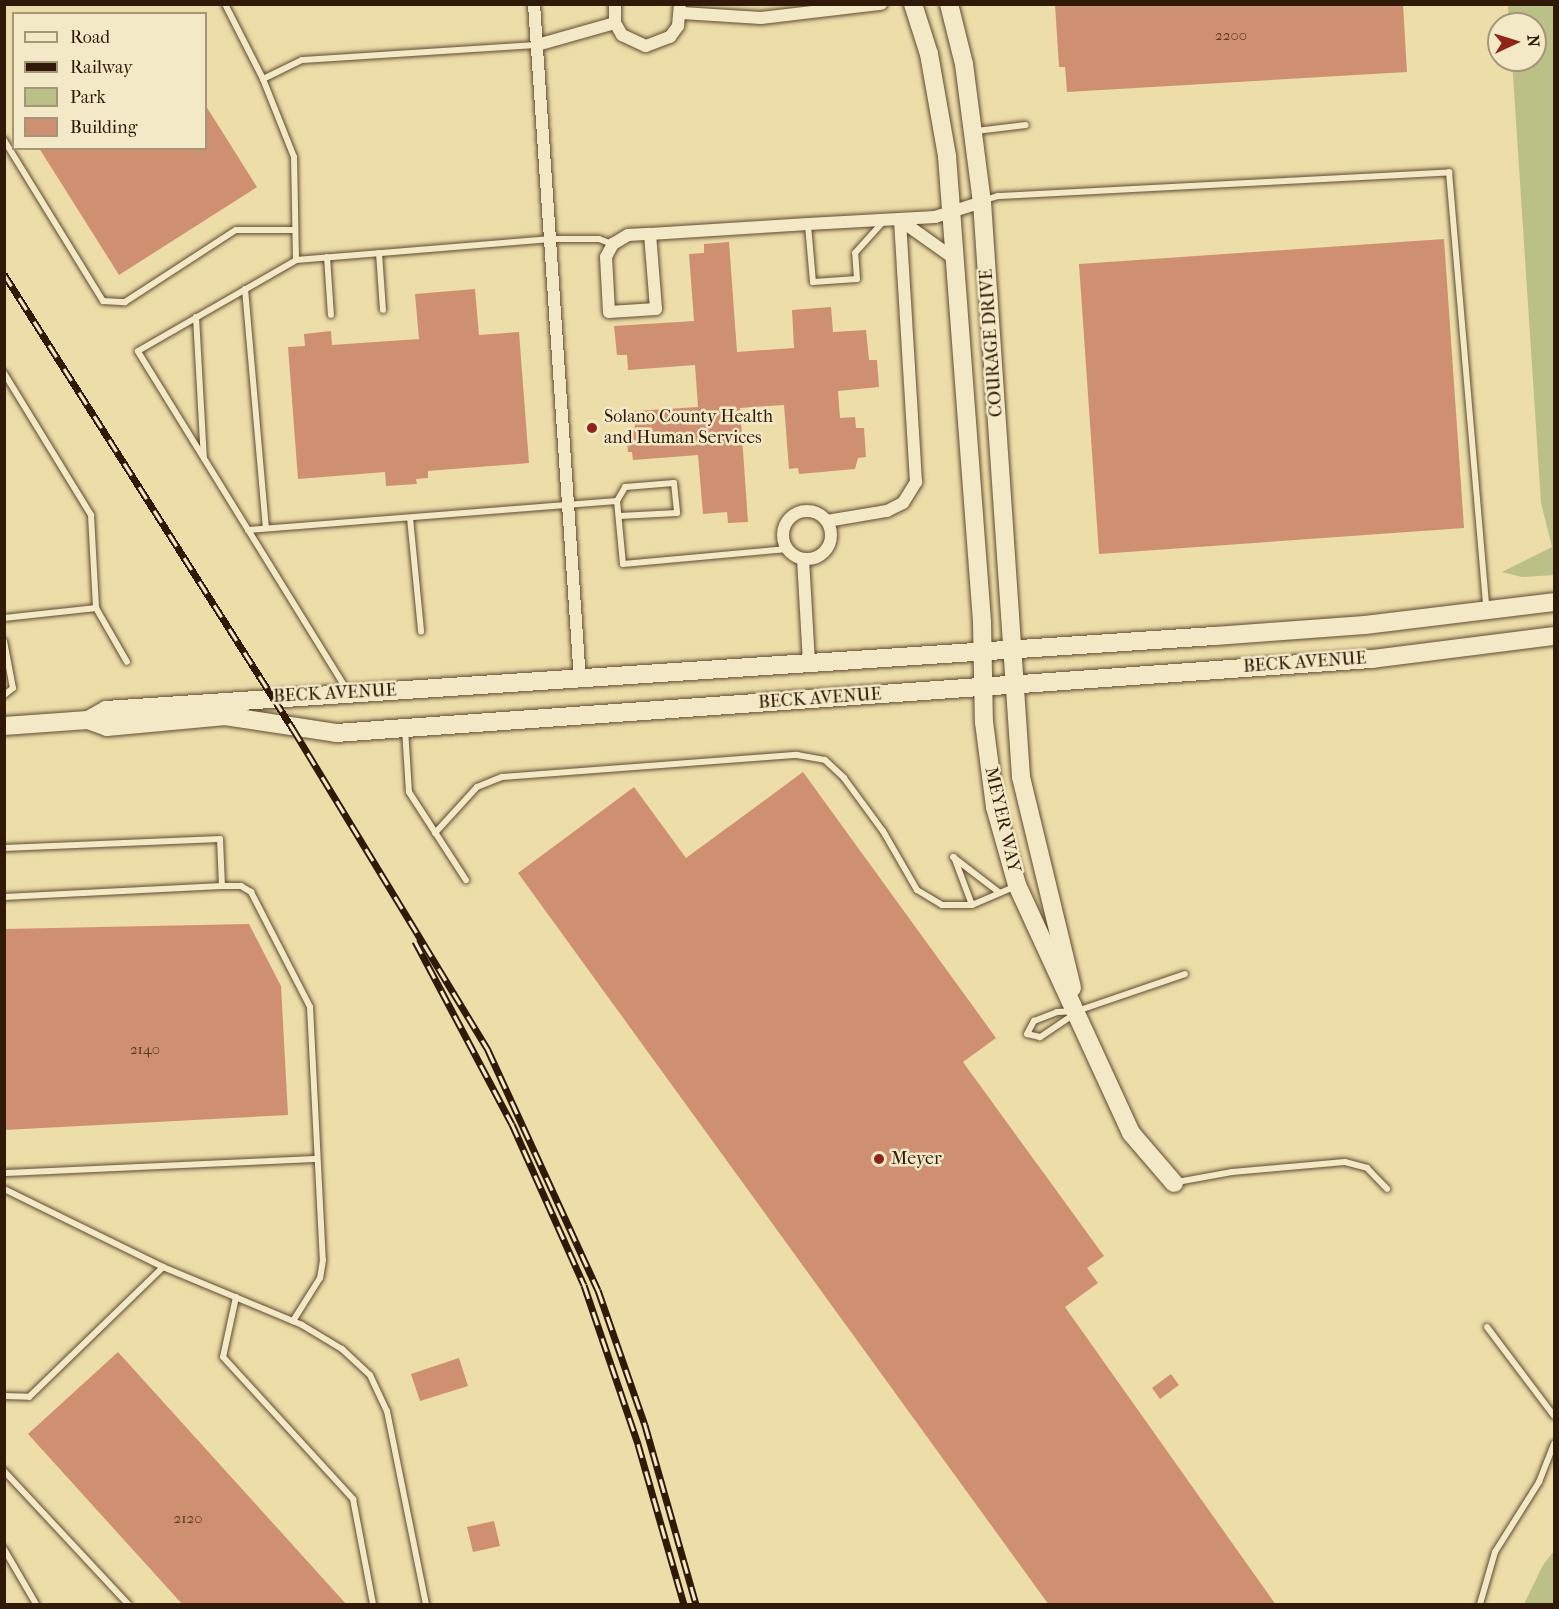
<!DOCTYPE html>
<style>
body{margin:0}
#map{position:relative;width:1559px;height:1609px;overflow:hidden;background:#eddda9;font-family:"IM FELL French Canon",serif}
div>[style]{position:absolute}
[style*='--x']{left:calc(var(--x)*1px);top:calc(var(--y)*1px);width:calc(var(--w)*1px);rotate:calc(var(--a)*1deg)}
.green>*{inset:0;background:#bac086}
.building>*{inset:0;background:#cf9071}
.roads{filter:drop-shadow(0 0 2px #5f4b30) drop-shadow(0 0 2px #5f4b30)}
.lane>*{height:6px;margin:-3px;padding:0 3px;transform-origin:3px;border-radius:3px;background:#f3e9c7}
.street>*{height:12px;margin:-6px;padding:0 6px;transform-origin:6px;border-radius:6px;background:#f3e9c7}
.street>.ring{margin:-6px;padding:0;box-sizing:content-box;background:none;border:12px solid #f3e9c7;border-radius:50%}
.secondary>*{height:18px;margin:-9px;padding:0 9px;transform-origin:9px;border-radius:9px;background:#f3e9c7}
.rail>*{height:7px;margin-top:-3.5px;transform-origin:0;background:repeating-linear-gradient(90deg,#f3e9c7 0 14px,#301a07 0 28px);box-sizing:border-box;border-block:2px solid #301a07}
.dots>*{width:16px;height:16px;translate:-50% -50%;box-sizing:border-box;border:3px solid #f3e9c7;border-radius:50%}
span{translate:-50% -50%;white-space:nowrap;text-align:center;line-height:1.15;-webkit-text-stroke:5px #f3e9c7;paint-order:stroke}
.number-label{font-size:15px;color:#583822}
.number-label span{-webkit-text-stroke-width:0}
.street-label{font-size:18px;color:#301a07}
.poi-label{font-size:18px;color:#301a07}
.left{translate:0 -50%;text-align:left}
.frame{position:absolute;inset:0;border:6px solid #301a07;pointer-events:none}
.legend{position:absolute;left:12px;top:12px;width:195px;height:138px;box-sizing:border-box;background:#f3e9c7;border:2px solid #a5967a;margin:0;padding:8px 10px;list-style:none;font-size:18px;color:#301a07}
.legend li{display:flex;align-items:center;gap:12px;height:30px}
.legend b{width:30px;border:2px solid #a5967a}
.north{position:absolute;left:1487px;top:12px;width:60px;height:60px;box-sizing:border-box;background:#f3e9c7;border:2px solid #a5967a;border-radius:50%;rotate:86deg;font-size:16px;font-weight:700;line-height:24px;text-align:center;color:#301a07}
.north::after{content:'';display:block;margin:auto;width:21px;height:27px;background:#8f2418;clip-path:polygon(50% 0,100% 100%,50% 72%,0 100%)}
</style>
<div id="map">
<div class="green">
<div style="clip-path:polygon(1508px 5px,1554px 5px,1554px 575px,1522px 577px,1502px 572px,1552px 547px,1541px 503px,1512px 60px,1535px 60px,1535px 24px,1509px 24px)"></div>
<div style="clip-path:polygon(1554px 1551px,1554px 1604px,1524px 1604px,1543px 1565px)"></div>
</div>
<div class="building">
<div style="clip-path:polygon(1055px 4px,1403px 4px,1407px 72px,1067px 92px,1065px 67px,1059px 67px)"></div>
<div style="clip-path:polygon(206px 106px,257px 187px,119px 275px,39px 148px,206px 148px)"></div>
<div style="clip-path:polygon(1444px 239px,1464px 528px,1099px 554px,1079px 264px)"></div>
<div style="clip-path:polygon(729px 242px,737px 352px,794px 348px,792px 310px,831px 307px,833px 332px,866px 330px,869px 360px,877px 360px,879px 387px,838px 391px,840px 418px,855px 417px,856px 428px,864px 428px,866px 457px,858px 458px,855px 469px,799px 474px,798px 468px,789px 469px,784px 405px,740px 408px,748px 522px,728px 523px,727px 512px,703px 514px,698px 455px,633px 460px,632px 452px,628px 452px,626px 431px,635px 430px,634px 411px,698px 407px,695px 365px,628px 370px,627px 355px,617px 355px,614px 326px,694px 321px,689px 254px,704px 253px,704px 244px)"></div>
<div style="clip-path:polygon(475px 289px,479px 335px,519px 332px,529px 463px,428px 471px,428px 478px,416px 479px,417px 484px,386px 486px,385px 472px,298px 479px,288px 347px,305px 346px,304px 334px,331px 331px,332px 345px,419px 339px,415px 294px)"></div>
<div style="clip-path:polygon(803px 772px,996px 1038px,963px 1062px,1104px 1256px,1087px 1268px,1098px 1283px,1065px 1307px,1276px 1605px,1049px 1605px,518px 873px,634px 787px,686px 858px)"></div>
<div style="clip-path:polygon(249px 924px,281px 986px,288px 1115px,4px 1130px,4px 929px)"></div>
<div style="clip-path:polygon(118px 1352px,347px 1605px,183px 1605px,28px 1434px)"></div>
<div style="clip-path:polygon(459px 1358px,468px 1386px,420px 1401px,411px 1374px)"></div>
<div style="clip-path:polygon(1171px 1374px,1179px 1385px,1160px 1399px,1152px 1388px)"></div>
<div style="clip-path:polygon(494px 1521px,500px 1546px,473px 1552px,467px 1527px)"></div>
</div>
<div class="roads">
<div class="lane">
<div style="--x:225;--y:4;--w:84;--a:63.1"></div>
<div style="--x:976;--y:131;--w:50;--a:-6.8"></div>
<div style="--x:4;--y:140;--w:189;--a:58.4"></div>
<div style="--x:103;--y:301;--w:22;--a:3"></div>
<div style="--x:125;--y:302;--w:132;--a:-33"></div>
<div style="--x:236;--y:230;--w:59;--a:0"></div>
<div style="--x:985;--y:200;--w:14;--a:-17"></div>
<div style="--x:998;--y:196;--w:452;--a:-3"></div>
<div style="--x:1449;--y:172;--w:438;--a:85.1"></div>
<div style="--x:808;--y:225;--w:57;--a:85"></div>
<div style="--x:813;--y:282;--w:44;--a:-3.9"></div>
<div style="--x:857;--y:279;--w:26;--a:-94"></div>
<div style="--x:855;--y:253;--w:42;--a:-47.9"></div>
<div style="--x:379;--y:253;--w:57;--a:86"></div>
<div style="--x:327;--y:257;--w:58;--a:86.1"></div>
<div style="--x:296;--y:260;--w:103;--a:-91.1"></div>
<div style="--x:294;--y:157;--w:84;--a:-111.7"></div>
<div style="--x:263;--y:79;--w:43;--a:-26"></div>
<div style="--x:302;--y:60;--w:235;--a:-3.7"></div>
<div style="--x:245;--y:289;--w:240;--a:85"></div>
<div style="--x:196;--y:317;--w:141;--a:86.8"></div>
<div style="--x:4;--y:373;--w:167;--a:58.5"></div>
<div style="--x:91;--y:515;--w:93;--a:86.9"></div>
<div style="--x:617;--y:501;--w:16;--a:-60"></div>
<div style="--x:625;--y:487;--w:49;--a:-4.7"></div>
<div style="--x:674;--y:483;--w:30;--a:84"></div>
<div style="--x:677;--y:513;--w:58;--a:177"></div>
<div style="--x:410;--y:518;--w:114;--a:84.4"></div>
<div style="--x:248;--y:530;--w:370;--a:-4.5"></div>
<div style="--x:617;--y:501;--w:63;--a:84.6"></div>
<div style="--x:623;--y:564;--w:165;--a:-5.2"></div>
<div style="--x:4;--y:618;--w:93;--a:-6.2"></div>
<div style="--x:96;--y:608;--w:62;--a:60.1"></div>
<div style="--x:4;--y:641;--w:48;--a:79.2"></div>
<div style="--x:13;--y:688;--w:11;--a:142"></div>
<div style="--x:347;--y:690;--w:398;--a:-121.7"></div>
<div style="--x:138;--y:351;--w:182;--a:-29.9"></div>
<div style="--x:296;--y:260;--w:256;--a:-4.7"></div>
<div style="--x:551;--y:239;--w:48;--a:0"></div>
<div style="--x:599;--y:239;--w:14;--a:21"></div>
<div style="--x:405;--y:729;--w:63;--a:86.4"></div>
<div style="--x:409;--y:792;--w:105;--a:57.1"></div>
<div style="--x:435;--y:833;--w:62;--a:-47.6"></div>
<div style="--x:477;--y:787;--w:27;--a:-22"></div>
<div style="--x:502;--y:777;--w:296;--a:-4.3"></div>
<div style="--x:797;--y:755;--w:28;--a:10"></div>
<div style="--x:825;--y:760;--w:26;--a:43"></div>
<div style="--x:844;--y:778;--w:66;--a:53.7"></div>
<div style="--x:883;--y:831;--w:68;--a:60"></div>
<div style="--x:917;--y:890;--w:29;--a:31"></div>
<div style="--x:942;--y:905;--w:30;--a:0"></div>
<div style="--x:972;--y:905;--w:48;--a:-23.4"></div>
<div style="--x:4;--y:848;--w:216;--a:-2.4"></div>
<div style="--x:220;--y:839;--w:47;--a:87.6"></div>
<div style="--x:222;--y:886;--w:19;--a:0"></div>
<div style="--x:241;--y:886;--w:12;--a:31"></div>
<div style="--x:251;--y:892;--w:129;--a:62.8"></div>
<div style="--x:310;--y:1007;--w:253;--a:87.1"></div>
<div style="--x:323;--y:1260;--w:18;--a:99"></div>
<div style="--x:320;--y:1278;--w:51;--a:122.1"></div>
<div style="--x:953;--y:857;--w:59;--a:37.5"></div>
<div style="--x:954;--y:857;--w:51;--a:69.4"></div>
<div style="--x:4;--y:897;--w:218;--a:-2.9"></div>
<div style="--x:1073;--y:1015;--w:40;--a:146"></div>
<div style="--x:1040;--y:1037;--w:13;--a:-167"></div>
<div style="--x:1027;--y:1034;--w:15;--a:-62"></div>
<div style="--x:1034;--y:1021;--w:25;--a:-21"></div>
<div style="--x:1057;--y:1012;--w:20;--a:-3"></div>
<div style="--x:1077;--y:1011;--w:114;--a:-18.9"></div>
<div style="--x:4;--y:1173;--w:313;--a:-2.6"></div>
<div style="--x:1177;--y:1182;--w:56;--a:-10.3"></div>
<div style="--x:1232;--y:1172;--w:113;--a:-5.1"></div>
<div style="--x:1345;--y:1162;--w:23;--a:15"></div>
<div style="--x:1367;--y:1168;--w:29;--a:46"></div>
<div style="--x:4;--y:1189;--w:177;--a:26.1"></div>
<div style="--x:163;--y:1267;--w:151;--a:22.6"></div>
<div style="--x:302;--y:1325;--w:47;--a:31"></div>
<div style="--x:342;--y:1349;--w:38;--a:43"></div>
<div style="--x:370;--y:1375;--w:40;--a:65"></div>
<div style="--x:387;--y:1411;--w:197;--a:78.6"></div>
<div style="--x:236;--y:1297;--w:61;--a:102.2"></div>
<div style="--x:223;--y:1357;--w:193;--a:47.5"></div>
<div style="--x:353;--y:1499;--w:107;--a:79.2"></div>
<div style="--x:1487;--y:1327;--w:111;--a:53"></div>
<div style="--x:4;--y:1396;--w:25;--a:2"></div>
<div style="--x:29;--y:1397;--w:187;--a:-44.1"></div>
<div style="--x:4;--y:1471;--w:182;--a:47"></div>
<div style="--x:4;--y:1549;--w:64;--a:59.8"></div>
<div style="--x:1480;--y:1604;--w:54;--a:-73.9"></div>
<div style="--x:1495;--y:1552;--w:83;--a:-57.8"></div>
<div style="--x:1539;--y:1482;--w:41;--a:-68.5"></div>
</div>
<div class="street">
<div style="--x:534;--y:4;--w:678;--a:86.11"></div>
<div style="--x:615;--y:4;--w:19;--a:90"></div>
<div style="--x:615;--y:23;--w:14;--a:60"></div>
<div style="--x:622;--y:35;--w:26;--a:25"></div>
<div style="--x:646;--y:46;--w:26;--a:-21"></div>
<div style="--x:670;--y:37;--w:14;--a:-54"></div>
<div style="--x:678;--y:26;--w:22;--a:-85"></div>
<div style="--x:682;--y:13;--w:79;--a:3.6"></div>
<div style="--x:761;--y:18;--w:121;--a:-6.7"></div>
<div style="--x:537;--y:45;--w:81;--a:-15.8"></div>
<div style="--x:900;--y:220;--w:64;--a:35.4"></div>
<div style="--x:650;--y:234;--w:75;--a:85.4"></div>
<div style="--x:656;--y:309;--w:47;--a:176.3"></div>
<div style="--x:609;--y:312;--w:55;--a:-93.1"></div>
<div style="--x:606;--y:257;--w:15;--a:-62"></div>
<div style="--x:613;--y:244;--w:17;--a:-31"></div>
<div style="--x:628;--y:235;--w:22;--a:-3"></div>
<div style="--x:650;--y:234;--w:158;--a:-3.6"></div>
<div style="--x:808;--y:224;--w:127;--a:-3.2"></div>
<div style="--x:935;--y:217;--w:49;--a:-17.7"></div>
<div class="ring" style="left:783px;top:511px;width:36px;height:36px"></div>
<div style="--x:827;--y:521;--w:61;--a:-9.5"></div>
<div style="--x:887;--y:511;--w:18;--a:-27"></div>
<div style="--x:903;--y:503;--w:25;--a:-58"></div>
<div style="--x:916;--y:482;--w:262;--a:-93.5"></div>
<div style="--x:803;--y:559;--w:105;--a:86.7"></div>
</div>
<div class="secondary">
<div style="--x:913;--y:4;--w:52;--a:72.3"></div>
<div style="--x:929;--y:54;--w:104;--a:80"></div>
<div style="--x:947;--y:156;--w:467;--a:85.7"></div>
<div style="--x:982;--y:622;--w:100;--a:88.9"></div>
<div style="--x:984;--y:722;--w:86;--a:82.6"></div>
<div style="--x:995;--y:807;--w:81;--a:74.2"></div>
<div style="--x:1017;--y:885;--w:273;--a:65.3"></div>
<div style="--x:1131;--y:1133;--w:66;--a:49.3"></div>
<div style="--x:949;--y:4;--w:62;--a:76"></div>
<div style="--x:964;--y:64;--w:139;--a:82.6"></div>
<div style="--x:982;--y:202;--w:576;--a:86.12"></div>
<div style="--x:1021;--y:777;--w:217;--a:76.4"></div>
<div style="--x:88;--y:720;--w:21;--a:-29"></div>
<div style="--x:106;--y:710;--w:1111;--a:-3.82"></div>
<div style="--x:1215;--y:636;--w:150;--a:-4.2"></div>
<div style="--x:1365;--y:625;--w:190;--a:-6.9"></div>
<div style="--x:4;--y:726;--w:84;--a:-4.1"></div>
<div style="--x:88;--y:720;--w:20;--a:20"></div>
<div style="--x:107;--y:727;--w:119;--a:-5.3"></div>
<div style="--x:225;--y:716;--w:112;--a:8.7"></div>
<div style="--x:336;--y:733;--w:1039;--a:-4.09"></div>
<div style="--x:1372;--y:659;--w:183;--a:-7.2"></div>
</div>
</div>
<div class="rail">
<div style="--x:4;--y:274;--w:539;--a:57.58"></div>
<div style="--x:293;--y:729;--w:376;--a:58.7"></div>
<div style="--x:488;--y:1050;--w:264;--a:65.4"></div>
<div style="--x:598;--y:1290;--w:143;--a:70.8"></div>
<div style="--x:645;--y:1425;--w:186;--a:74.1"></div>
<div style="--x:415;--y:941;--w:207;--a:62.1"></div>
<div style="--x:512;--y:1124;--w:176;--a:65.9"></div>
<div style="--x:584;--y:1285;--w:168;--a:71.2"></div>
<div style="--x:638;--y:1444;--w:166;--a:74"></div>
</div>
<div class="dots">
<div style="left:592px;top:428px;background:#8f2418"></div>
<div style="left:879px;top:1159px;background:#8f2418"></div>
</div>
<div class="number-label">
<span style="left:1231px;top:36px">2200</span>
<span style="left:145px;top:1050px">2140</span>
<span style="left:188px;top:1519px">2120</span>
</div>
<div class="street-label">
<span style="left:992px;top:343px;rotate:-94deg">COURAGE DRIVE</span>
<span style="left:1305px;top:663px;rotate:-4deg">BECK AVENUE</span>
<span style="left:335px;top:694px;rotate:-3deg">BECK AVENUE</span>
<span style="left:820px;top:699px;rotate:-4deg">BECK AVENUE</span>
<span style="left:1002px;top:820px;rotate:77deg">MEYER WAY</span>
</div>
<div class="poi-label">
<span class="left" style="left:604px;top:428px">Solano County Health<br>and Human Services</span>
<span class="left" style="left:891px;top:1159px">Meyer</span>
</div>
<div class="frame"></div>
<ul class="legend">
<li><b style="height:8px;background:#f3e9c7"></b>Road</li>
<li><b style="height:8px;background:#301a07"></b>Railway</li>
<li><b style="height:16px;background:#bac086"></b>Park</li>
<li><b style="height:16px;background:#cf9071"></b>Building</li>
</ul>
<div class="north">N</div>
</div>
